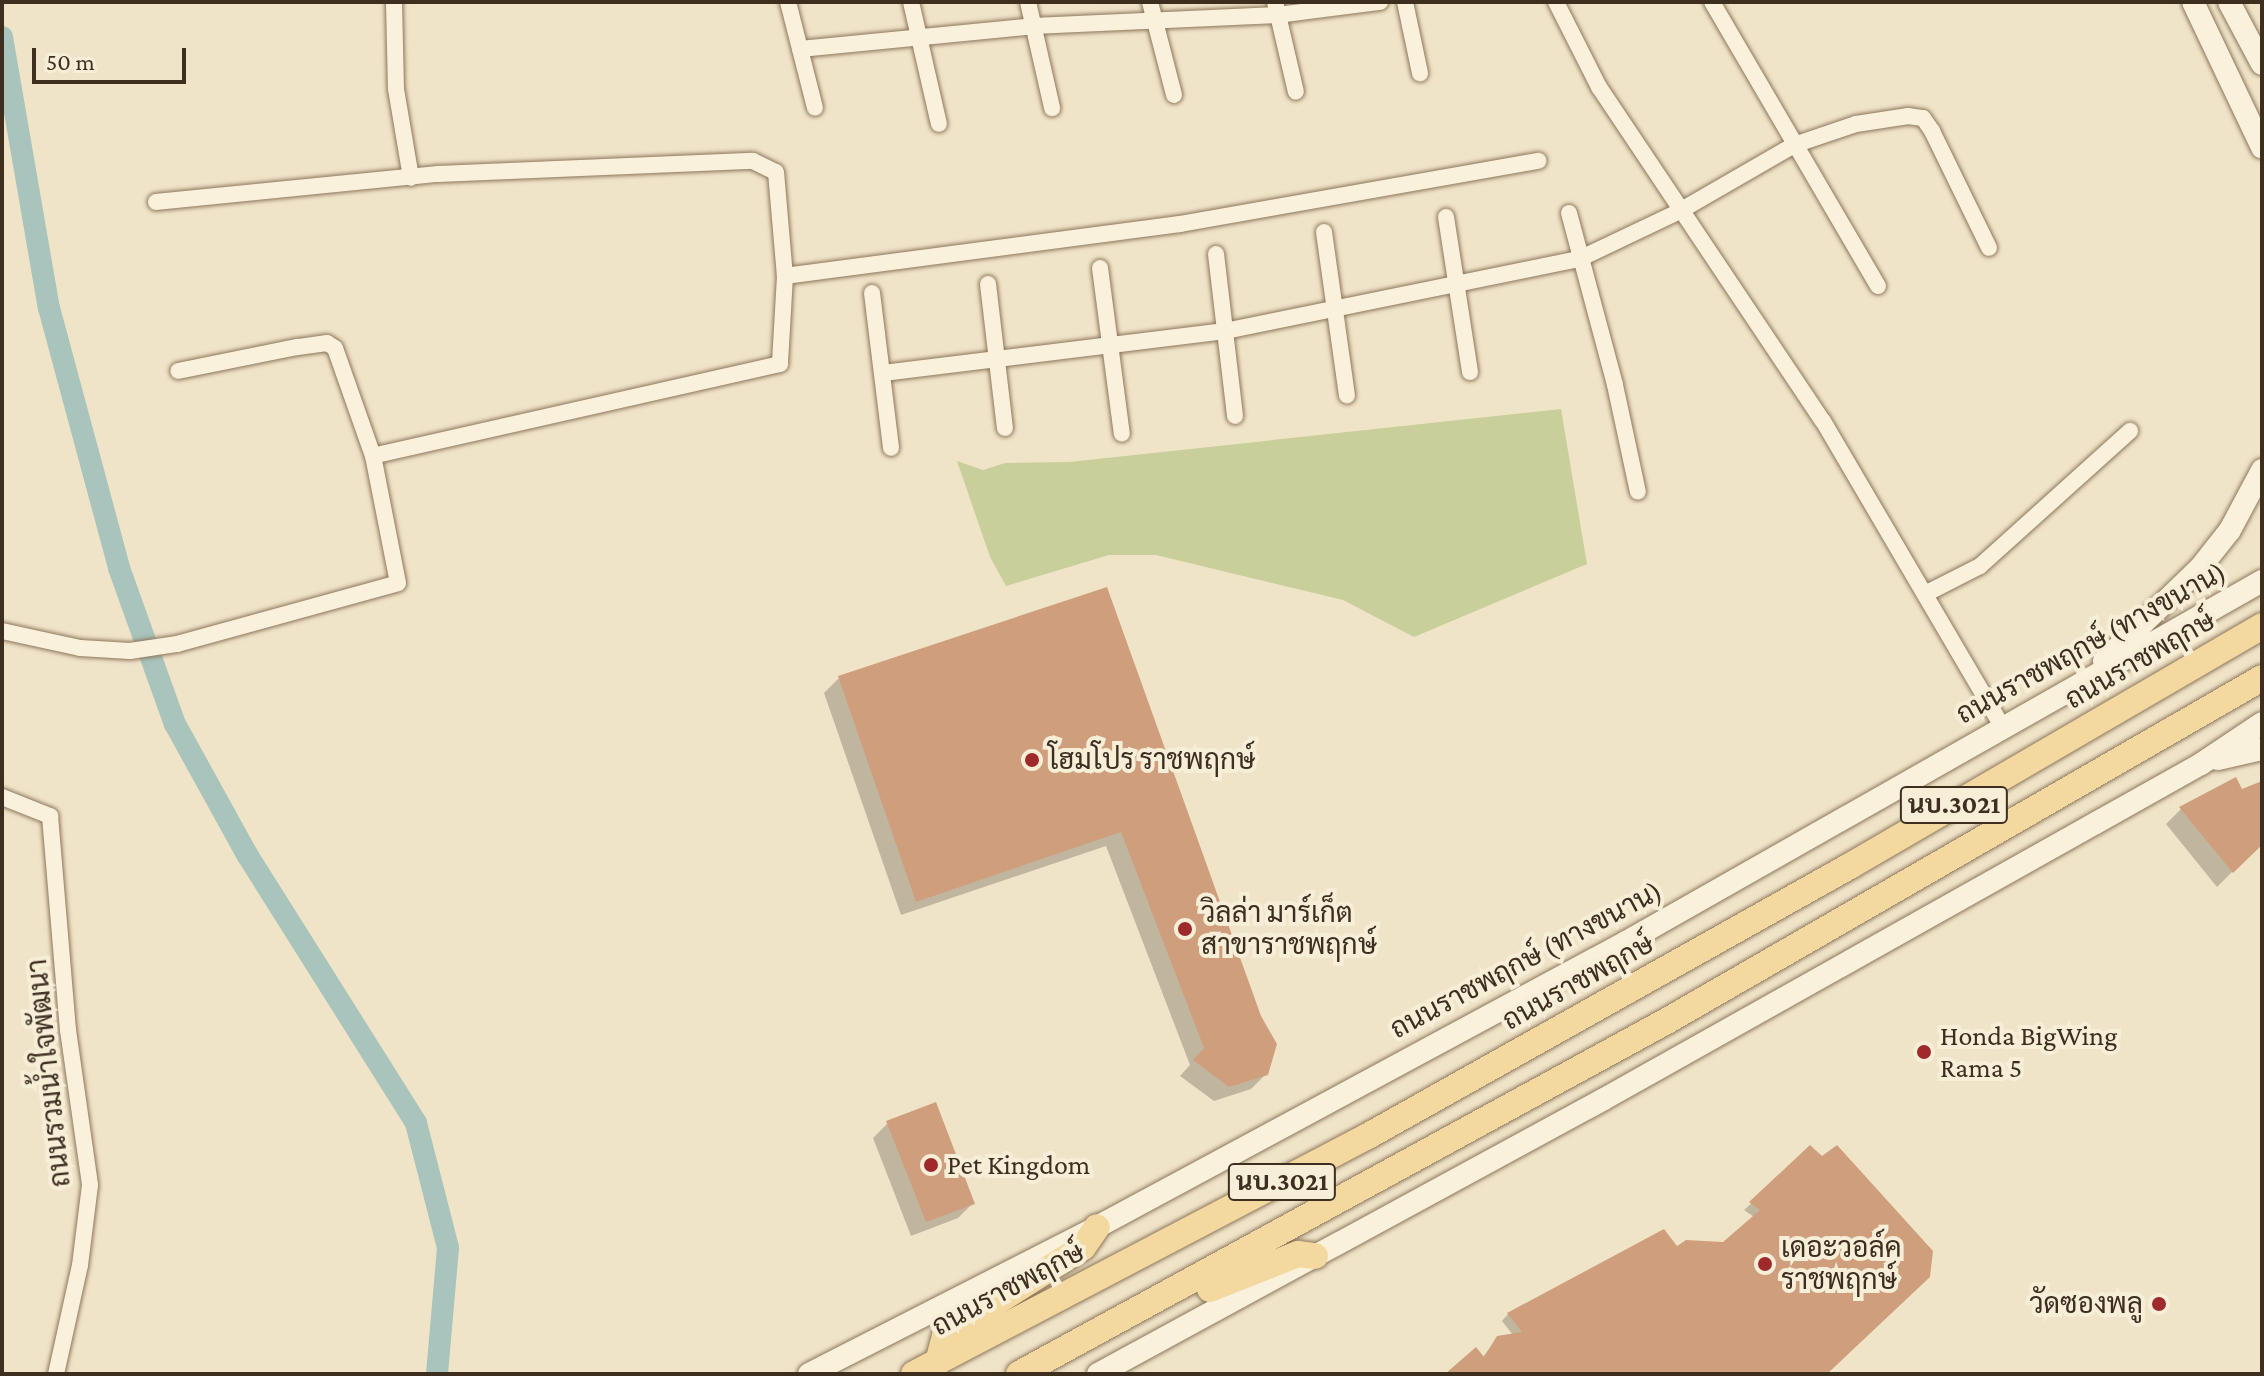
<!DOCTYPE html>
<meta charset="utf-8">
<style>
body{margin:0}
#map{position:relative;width:2264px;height:1376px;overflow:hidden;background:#f0e4c8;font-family:"Crimson Pro",Sarabun,serif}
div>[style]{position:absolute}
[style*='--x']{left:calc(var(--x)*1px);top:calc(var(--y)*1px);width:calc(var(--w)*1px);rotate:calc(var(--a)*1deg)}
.green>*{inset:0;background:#c9cf9b}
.shadow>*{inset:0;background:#0003}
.canal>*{height:22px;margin:-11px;padding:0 11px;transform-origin:11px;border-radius:11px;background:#a9c4bc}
.building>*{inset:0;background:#cf9f7d}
.roads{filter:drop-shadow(0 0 2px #8d765c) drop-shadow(0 0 2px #8d765c)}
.minor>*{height:16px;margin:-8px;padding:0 8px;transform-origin:8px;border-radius:8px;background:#faf1dc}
.secondary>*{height:22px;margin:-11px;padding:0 11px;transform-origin:11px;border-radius:11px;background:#faf1dc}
.primary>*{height:26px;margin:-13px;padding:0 13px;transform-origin:13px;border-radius:13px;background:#f3d9a0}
.dots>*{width:22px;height:22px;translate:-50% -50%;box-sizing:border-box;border:4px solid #f7eed8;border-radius:50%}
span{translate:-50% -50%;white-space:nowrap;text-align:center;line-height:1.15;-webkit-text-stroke:8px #f7eed8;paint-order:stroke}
.shield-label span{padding:2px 6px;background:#f7eed8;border:2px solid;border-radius:6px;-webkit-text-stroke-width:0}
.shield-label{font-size:26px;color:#3d2e20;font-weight:700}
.street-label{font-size:28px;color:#3d2e20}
.poi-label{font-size:28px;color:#3d2e20}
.left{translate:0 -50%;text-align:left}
.right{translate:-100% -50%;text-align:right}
.frame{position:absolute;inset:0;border:4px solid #3d2e20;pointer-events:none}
.scale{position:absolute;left:32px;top:48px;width:154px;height:36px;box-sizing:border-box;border:4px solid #3d2e20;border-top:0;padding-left:10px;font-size:24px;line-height:28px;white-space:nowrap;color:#3d2e20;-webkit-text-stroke:6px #f7eed8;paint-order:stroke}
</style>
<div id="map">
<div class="green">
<div style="clip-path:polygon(1561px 409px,1587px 564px,1414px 637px,1343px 600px,1156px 555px,1109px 555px,1006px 586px,990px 557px,957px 461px,983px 470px,1005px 463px,1069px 462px)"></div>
</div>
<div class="shadow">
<div style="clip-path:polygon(1106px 589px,1266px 1074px,1251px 1089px,1214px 1101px,1180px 1076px,1190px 1065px,1106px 846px,901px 915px,824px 693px,839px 678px)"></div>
<div style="clip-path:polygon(2235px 780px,2241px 791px,2262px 783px,2262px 842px,2217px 887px,2166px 824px,2181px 809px)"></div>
<div style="clip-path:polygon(888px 1123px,973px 1203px,958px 1218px,911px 1236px,873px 1138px)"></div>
<div style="clip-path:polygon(1810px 1148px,1825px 1374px,1452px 1374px,1482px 1358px,1498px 1338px,1513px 1335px,1502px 1321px,1508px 1314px,1676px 1249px,1724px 1244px,1754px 1217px,1744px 1210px)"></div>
</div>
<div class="canal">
<div style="--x:2;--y:37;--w:275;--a:80.2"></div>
<div style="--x:49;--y:308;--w:269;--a:74.9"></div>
<div style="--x:119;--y:568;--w:166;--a:70.3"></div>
<div style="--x:175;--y:724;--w:151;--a:61.1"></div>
<div style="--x:248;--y:856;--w:315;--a:57.8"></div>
<div style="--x:416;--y:1123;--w:129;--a:75.6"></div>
<div style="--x:448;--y:1248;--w:126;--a:95"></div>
</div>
<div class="building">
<div style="clip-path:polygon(1107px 587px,1261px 1016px,1277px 1044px,1268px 1075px,1229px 1087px,1193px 1060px,1204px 1048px,1121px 832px,916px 902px,838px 676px)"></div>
<div style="clip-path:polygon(2236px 777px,2242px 789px,2262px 781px,2262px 845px,2233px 873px,2179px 807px)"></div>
<div style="clip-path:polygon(936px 1102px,975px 1204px,926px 1222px,886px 1121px)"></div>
<div style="clip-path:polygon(1810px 1145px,1822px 1156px,1837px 1145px,1933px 1251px,1930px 1277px,1827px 1374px,1445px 1374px,1476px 1347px,1484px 1357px,1497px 1336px,1522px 1332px,1507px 1313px,1664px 1229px,1677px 1246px,1686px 1240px,1723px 1242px,1760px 1210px,1749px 1202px)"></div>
</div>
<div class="roads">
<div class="minor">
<div style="--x:394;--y:2;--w:87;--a:88.7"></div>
<div style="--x:396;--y:89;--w:90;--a:80.4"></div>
<div style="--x:788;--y:2;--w:109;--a:75.7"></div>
<div style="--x:911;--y:2;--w:125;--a:77.1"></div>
<div style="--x:1028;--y:2;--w:109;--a:77.2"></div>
<div style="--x:1150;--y:2;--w:96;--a:75.5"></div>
<div style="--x:1275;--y:2;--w:92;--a:76.9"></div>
<div style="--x:1405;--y:2;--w:73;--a:78.1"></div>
<div style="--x:1556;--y:2;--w:95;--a:63.2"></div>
<div style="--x:1599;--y:87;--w:402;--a:56.2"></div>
<div style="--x:1823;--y:421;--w:352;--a:59.6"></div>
<div style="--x:1712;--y:2;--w:329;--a:59.7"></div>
<div style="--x:800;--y:49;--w:234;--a:-5.6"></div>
<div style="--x:1033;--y:26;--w:245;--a:-2.6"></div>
<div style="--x:1278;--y:15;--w:103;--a:-7.3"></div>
<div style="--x:156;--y:202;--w:283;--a:-5.7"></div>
<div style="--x:438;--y:174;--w:315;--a:-2.4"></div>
<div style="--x:753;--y:161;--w:25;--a:26"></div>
<div style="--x:776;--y:172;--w:104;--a:85.1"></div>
<div style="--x:785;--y:276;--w:88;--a:93.3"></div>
<div style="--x:780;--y:364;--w:417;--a:167.3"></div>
<div style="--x:1569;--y:213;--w:178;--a:75"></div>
<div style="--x:1615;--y:385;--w:109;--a:77.9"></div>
<div style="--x:1446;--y:217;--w:157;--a:81.2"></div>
<div style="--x:1324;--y:232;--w:165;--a:82"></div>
<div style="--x:1216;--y:254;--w:163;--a:83.3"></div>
<div style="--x:1100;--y:268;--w:167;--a:82.5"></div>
<div style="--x:785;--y:276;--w:398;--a:-7.5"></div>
<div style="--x:1180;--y:224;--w:364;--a:-10"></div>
<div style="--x:988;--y:284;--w:145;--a:83.3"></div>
<div style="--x:872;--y:293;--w:156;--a:83"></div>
<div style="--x:883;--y:373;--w:345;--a:-7"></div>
<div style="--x:1225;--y:331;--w:361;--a:-11.5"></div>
<div style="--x:1579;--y:259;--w:110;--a:-25.4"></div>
<div style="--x:1678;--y:212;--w:134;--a:-30"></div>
<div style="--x:1794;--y:145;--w:65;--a:-18.7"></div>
<div style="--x:1856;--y:124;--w:53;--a:-8.7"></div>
<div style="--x:1908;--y:116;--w:15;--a:8"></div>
<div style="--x:1923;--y:118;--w:16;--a:55"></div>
<div style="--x:1932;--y:131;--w:130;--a:64"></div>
<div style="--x:1925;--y:594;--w:62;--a:-27"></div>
<div style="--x:1980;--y:566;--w:202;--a:-42"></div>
<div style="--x:2;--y:631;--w:80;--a:12.3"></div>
<div style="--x:80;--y:648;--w:50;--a:3.4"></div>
<div style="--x:130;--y:651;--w:48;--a:-8.5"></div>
<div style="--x:177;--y:644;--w:229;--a:-15.4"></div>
<div style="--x:398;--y:583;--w:129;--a:-101.1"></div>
<div style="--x:373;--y:456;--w:114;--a:-109.4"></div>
<div style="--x:335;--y:348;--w:9;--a:-148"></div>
<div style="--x:327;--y:343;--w:30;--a:172"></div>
<div style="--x:297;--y:347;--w:121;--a:168.6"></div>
<div style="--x:2;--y:797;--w:52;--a:21.6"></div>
<div style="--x:50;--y:816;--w:215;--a:85.2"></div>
<div style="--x:68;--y:1030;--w:157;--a:81.9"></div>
<div style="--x:90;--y:1185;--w:81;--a:97.1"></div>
<div style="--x:80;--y:1265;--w:112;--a:102.4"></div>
</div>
<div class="secondary">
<div style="--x:2193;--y:2;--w:161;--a:64.6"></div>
<div style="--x:2229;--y:2;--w:70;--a:62"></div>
<div style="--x:2104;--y:661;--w:134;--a:-44.1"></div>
<div style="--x:2200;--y:568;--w:48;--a:-51.7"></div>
<div style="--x:2230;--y:530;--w:68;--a:-61.9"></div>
<div style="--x:2218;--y:759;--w:45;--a:-12.8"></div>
<div style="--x:809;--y:1374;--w:323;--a:-27"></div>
<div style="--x:1097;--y:1227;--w:601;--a:-28.31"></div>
<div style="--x:1626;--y:942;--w:731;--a:-29.58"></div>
<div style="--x:1098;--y:1374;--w:576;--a:-28.52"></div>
<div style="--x:1604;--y:1099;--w:685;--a:-29.3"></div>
<div style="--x:2201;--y:764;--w:73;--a:-33.9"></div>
</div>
<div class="primary">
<div style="--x:1210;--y:1289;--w:95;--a:-21.7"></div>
<div style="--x:1298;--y:1254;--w:17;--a:7"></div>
<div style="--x:938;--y:1362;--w:27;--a:-75"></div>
<div style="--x:945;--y:1336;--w:15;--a:-37"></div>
<div style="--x:957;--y:1327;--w:149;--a:-32.4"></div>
<div style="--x:1083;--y:1247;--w:24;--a:-55"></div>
<div style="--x:914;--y:1374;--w:513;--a:-27.66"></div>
<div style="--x:1368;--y:1136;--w:552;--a:-29.26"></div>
<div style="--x:1850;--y:866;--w:477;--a:-30.2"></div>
<div style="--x:1019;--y:1374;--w:736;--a:-28.59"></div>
<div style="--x:1665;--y:1022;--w:689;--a:-29.95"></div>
</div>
</div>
<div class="dots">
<div style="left:1032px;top:760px;background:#9e2a2b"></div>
<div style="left:1185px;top:929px;background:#9e2a2b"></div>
<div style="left:1924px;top:1052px;background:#9e2a2b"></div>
<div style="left:931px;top:1165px;background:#9e2a2b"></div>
<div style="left:1765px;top:1264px;background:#9e2a2b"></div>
<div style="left:2159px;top:1304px;background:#9e2a2b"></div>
</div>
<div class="shield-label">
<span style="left:1954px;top:805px">นบ.3021</span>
<span style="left:1282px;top:1182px">นบ.3021</span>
</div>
<div class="street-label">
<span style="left:2091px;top:643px;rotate:-29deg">ถนนราชพฤกษ์ (ทางขนาน)</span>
<span style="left:2140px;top:660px;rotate:-30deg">ถนนราชพฤกษ์</span>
<span style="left:1526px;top:960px;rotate:-28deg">ถนนราชพฤกษ์ (ทางขนาน)</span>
<span style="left:1578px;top:982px;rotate:-29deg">ถนนราชพฤกษ์</span>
<span style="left:49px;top:1073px;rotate:-96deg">ถนนรวมน้ำใจพัฒนา</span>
<span style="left:1008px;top:1289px;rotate:-28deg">ถนนราชพฤกษ์</span>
</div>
<div class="poi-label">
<span class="left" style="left:1048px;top:760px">โฮมโปร ราชพฤกษ์</span>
<span class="left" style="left:1201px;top:929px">วิลล่า มาร์เก็ต<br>สาขาราชพฤกษ์</span>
<span class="left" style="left:1940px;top:1052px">Honda BigWing<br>Rama 5</span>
<span class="left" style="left:947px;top:1165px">Pet Kingdom</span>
<span class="left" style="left:1781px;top:1264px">เดอะวอล์ค<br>ราชพฤกษ์</span>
<span class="right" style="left:2143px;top:1304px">วัดซองพลู</span>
</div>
<div class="frame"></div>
<div class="scale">50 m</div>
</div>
